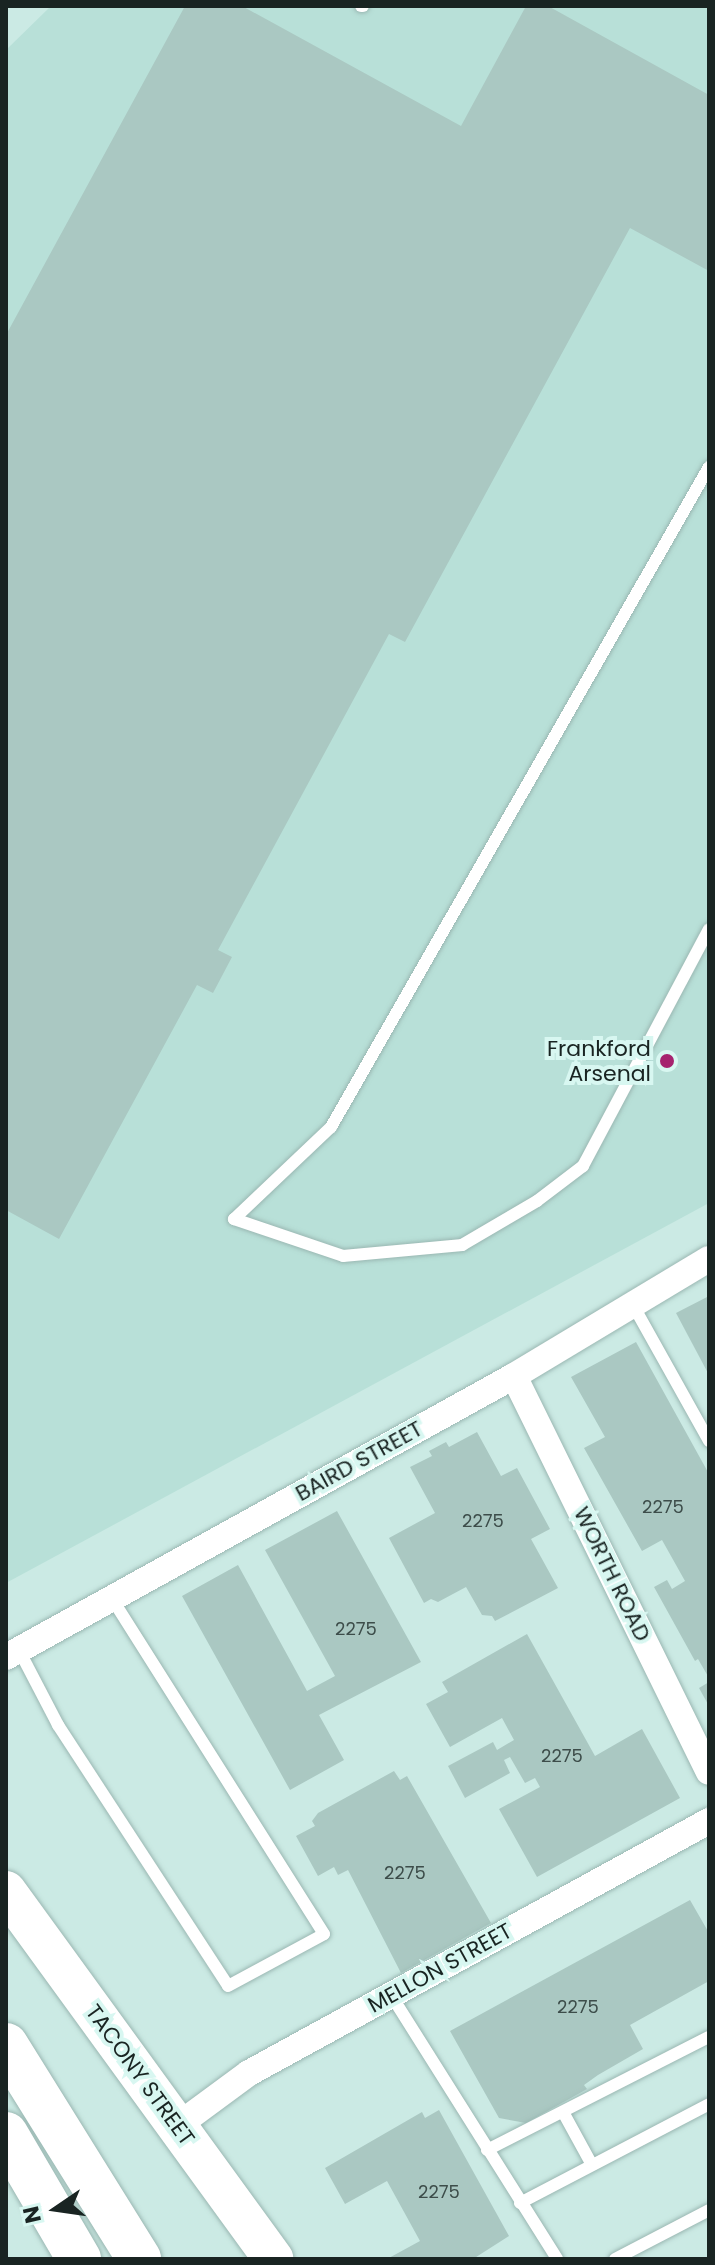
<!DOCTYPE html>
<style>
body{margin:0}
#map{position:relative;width:715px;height:2265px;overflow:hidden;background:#cbeae4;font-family:Poppins,sans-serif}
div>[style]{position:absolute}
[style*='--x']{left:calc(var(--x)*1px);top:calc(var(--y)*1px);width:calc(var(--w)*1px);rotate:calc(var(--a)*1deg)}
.built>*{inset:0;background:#b8e0d8}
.building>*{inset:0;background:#aac8c2}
.roads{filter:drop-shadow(0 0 2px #9ab7b2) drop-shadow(0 0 2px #9ab7b2)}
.lane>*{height:12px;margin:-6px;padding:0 6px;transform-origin:6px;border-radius:6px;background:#fff}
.street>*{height:26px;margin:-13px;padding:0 13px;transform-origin:13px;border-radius:13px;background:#fff}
.primary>*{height:40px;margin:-20px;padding:0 20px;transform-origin:20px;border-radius:20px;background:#fff}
.highway>*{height:44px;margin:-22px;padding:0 22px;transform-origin:22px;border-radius:22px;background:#fff}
.dots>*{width:22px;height:22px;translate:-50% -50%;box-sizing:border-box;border:4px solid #d8f7f1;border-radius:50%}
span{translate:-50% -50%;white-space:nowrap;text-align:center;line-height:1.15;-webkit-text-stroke:8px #d8f7f1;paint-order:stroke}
.number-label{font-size:18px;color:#3d4d4a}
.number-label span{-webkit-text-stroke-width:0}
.poi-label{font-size:22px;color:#192422}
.right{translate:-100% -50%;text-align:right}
.street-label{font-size:22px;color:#192422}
.frame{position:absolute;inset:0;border:8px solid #192422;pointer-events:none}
.north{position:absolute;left:16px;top:2169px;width:80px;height:80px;-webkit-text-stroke:6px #d8f7f1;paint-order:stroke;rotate:257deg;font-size:22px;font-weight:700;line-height:32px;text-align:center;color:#192422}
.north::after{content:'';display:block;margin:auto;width:28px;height:36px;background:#192422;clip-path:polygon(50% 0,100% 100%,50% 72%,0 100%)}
</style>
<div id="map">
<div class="built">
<div style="clip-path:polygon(51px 6px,709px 6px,709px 1203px,6px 1583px,6px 50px)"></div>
</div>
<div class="building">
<div style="clip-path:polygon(185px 6px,242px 6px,461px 126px,526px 6px,548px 6px,709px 95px,709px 271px,630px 228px,405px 642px,389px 634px,218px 950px,232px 957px,213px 993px,197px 985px,59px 1239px,6px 1210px,6px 335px)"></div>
<div style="clip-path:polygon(709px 1296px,709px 1375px,676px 1313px)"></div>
<div style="clip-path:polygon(636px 1342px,709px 1474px,709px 1678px,698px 1659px,695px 1661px,654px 1587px,667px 1580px,672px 1589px,685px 1581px,662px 1540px,642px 1551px,584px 1448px,605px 1437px,571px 1377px)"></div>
<div style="clip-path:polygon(477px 1432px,501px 1476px,517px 1468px,550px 1529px,531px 1539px,558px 1588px,495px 1621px,492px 1616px,482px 1615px,466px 1587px,438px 1602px,431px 1599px,424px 1603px,389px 1538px,435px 1513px,410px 1467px,432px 1456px,429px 1451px,446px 1442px,449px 1447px)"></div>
<div style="clip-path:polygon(337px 1511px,421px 1662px,319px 1715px,344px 1760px,290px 1790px,182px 1596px,238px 1565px,307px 1691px,335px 1676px,265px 1550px)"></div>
<div style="clip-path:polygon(527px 1634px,595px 1756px,642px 1729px,680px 1798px,537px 1877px,499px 1809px,540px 1787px,535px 1778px,525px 1783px,510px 1757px,504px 1760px,510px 1773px,465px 1798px,448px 1766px,493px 1742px,497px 1750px,514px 1740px,502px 1718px,450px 1747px,426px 1704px,448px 1692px,442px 1682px)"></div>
<div style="clip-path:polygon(709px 1682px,709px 1706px,699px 1688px)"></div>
<div style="clip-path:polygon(394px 1771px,400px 1780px,407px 1776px,491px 1923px,401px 1973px,348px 1870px,338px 1875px,334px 1867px,318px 1876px,296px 1836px,315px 1826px,312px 1821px,318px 1813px)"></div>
<div style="clip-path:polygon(690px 1900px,709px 1933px,709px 1981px,630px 2025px,643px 2049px,598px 2075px,584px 2085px,587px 2089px,526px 2123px,499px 2118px,450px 2031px)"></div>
<div style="clip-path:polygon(439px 2110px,509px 2236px,473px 2259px,387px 2259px,420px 2241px,387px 2181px,345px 2204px,325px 2168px,422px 2112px,425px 2118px)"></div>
</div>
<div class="roads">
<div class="lane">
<div style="--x:361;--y:6;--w:2;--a:0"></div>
<div style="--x:709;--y:467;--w:761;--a:119.8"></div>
<div style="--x:331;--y:1127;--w:134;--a:136.5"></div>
<div style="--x:234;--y:1219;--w:115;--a:18.7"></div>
<div style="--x:343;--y:1256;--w:120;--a:-5.3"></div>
<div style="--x:462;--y:1245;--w:87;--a:-30.4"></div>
<div style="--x:537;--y:1201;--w:58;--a:-37.3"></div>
<div style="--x:583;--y:1166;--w:268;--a:-62"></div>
<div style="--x:633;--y:1305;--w:156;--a:60.8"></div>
<div style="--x:19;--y:1650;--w:85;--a:62.5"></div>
<div style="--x:58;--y:1725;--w:311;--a:56.9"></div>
<div style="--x:228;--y:1986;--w:109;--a:-28.4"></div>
<div style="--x:324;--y:1934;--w:396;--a:-122.3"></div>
<div style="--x:391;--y:1995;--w:312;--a:57.8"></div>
<div style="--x:563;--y:2112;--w:60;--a:61.3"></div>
<div style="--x:487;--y:2150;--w:249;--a:-27"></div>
<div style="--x:520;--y:2203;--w:213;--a:-27.6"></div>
<div style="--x:615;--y:2259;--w:106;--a:-27.5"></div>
</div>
<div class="street">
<div style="--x:514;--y:1376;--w:441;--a:63.8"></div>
<div style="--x:6;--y:1657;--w:581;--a:-28.95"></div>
<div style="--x:514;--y:1376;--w:227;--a:-31"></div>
<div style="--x:177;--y:2126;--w:89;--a:-36.4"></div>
<div style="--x:249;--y:2073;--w:525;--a:-28.72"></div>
</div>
<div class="primary">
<div style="--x:6;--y:1891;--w:455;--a:54"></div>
</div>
<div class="highway">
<div style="--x:6;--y:2045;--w:252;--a:58.1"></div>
<div style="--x:6;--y:2134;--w:145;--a:59.7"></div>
</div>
</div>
<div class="dots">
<div style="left:667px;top:1061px;background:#a6236f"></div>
</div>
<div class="number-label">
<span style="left:663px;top:1507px">2275</span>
<span style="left:483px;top:1521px">2275</span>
<span style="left:356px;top:1629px">2275</span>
<span style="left:562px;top:1756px">2275</span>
<span style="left:405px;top:1873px">2275</span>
<span style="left:578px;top:2007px">2275</span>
<span style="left:439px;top:2192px">2275</span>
</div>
<div class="poi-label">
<span class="right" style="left:651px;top:1061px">Frankford<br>Arsenal</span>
</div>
<div class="street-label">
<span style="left:359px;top:1461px;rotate:-29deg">BAIRD STREET</span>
<span style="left:612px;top:1574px;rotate:64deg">WORTH ROAD</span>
<span style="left:440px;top:1968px;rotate:-29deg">MELLON STREET</span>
<span style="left:140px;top:2075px;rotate:54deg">TACONY STREET</span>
</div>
<div class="frame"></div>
<div class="north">N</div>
</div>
